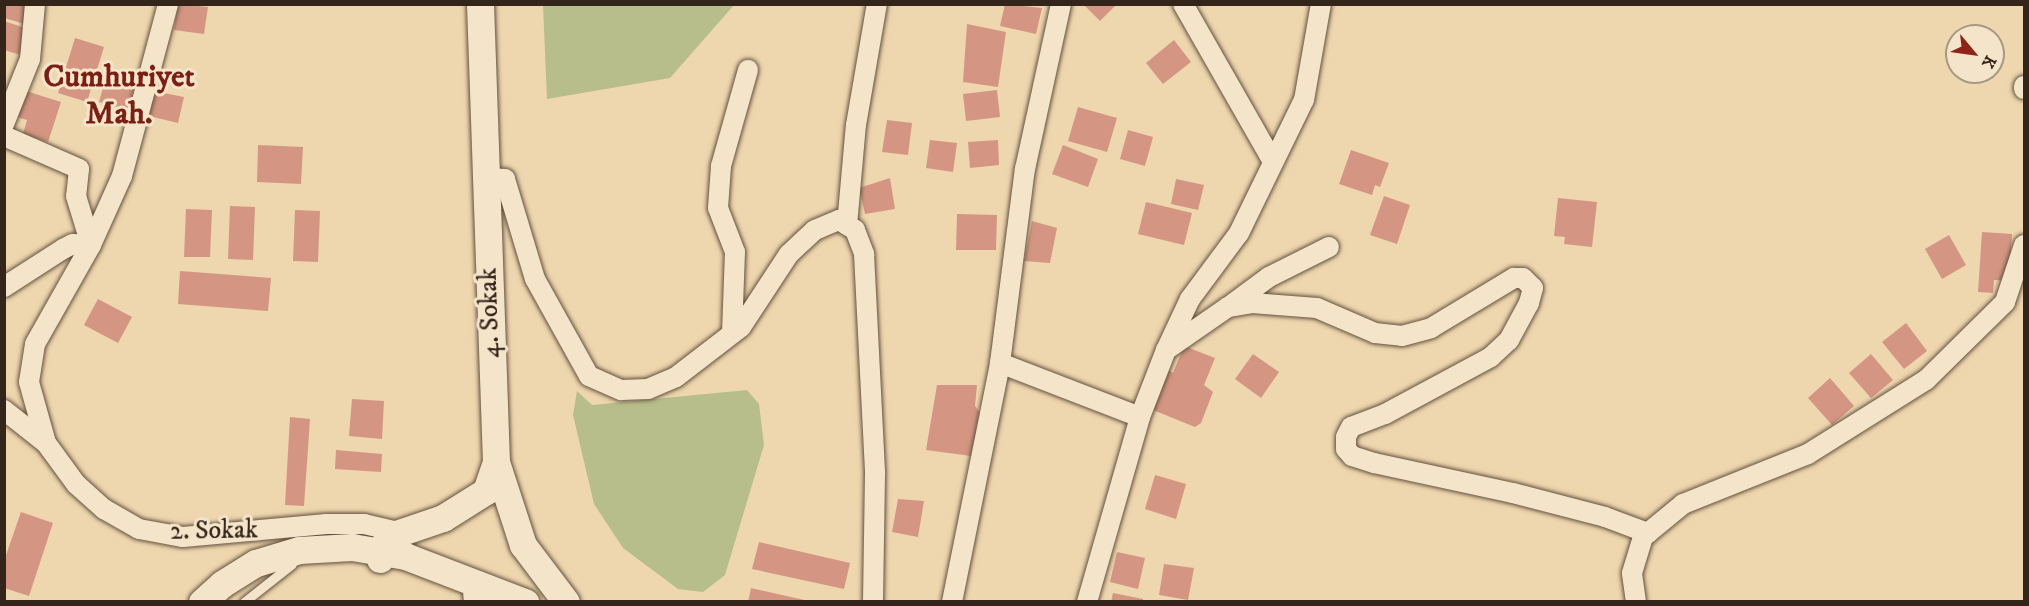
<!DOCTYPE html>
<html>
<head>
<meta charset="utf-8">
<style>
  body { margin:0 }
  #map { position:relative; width:2029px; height:606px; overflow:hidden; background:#eed6ae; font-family:"IM FELL DW Pica",serif }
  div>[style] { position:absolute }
  .green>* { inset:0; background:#b8be8b }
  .building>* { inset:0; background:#d49683 }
  .roads { filter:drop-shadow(0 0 2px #62513f) drop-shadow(0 0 2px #62513f) }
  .lane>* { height:9px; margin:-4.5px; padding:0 4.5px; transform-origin:4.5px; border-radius:4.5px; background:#f4e4ca }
  .street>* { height:20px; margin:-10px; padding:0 10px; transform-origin:10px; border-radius:10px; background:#f4e4ca }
  .secondary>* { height:27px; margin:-13.5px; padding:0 13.5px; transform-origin:13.5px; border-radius:13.5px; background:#f4e4ca }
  span { translate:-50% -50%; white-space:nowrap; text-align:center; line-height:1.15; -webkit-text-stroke:6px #f4e4ca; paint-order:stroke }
  .street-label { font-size:26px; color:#33251a }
  .district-label { font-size:32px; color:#7a1f14; font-weight:700 }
  .frame { position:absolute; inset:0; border:6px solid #33251a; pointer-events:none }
  .north { position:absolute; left:1945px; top:24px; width:60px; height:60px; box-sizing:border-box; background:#f4e4ca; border:2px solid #a79884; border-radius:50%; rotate:119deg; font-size:16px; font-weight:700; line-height:24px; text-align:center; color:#33251a }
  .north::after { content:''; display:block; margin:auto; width:21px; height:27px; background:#8f2418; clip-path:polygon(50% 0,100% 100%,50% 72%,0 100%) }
</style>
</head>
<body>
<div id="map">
  <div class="green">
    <i style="clip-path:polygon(543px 5px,543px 4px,734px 5px,670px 78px,547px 99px)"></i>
    <i style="clip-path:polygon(747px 390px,759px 404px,764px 445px,725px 575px,703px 592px,678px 589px,623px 548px,594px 504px,573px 415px,577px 391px,592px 405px)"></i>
  </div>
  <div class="building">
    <i style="clip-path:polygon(4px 4px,28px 4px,25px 24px,4px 18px)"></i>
    <i style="clip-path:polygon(178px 4px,208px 7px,204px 34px,174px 30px)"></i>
    <i style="clip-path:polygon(1005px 4px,1042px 8px,1036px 34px,1000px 26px)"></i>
    <i style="clip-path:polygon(1083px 4px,1117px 4px,1100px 21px)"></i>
    <i style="clip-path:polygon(4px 21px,31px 30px,27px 57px,4px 50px)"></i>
    <i style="clip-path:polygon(967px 24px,1006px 32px,998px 87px,963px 82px)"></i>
    <i style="clip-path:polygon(75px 38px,104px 47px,87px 102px,58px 93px)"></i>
    <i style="clip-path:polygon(1174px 40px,1191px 62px,1163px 84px,1146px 63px)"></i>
    <i style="clip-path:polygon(106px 77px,135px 84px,128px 110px,99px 102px)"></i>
    <i style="clip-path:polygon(997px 90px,1000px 117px,966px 121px,963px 94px)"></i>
    <i style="clip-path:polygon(26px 91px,61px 102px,48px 142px,23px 134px,27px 120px,17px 117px)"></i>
    <i style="clip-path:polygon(154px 91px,184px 97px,178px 123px,149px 116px)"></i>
    <i style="clip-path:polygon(1078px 107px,1117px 118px,1107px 152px,1068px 141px)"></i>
    <i style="clip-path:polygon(887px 120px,912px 123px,908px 155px,882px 152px)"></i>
    <i style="clip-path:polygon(1128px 130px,1153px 137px,1145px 166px,1120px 159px)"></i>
    <i style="clip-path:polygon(930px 140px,957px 143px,953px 172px,926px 168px)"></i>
    <i style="clip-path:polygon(998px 140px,999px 165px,970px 168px,968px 142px)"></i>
    <i style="clip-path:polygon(258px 145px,303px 147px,301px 184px,257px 182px)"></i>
    <i style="clip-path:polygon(1063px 145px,1098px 159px,1088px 187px,1052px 174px)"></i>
    <i style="clip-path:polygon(1351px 150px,1389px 163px,1380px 187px,1375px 185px,1372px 195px,1339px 184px)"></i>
    <i style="clip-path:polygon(890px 178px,895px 209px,865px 214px,859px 188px)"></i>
    <i style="clip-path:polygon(1176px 179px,1204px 185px,1198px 210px,1171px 204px)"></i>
    <i style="clip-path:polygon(1384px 196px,1410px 205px,1397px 244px,1370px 235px)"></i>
    <i style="clip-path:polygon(1558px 198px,1597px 202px,1592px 247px,1564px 244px,1565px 237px,1554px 236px)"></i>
    <i style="clip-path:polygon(1146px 202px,1192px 213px,1184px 245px,1138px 234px)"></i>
    <i style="clip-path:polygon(230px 206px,255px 207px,253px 260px,228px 259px)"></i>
    <i style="clip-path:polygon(186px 209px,212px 210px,210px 257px,184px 257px)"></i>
    <i style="clip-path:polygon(295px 210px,320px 211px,318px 262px,293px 261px)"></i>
    <i style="clip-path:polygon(957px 214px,997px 215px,996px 250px,956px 250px)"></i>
    <i style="clip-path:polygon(1032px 221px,1057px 228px,1050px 263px,1024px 261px)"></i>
    <i style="clip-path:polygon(1982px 232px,2012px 234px,2009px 281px,1994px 280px,1993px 293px,1978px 292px)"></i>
    <i style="clip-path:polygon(1949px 235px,1966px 265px,1942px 279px,1925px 249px)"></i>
    <i style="clip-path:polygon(180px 271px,271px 278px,268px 311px,178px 304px)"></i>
    <i style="clip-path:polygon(98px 299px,132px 317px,118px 343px,84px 325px)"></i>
    <i style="clip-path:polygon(1906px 323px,1927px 351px,1904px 369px,1882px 342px)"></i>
    <i style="clip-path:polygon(1184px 346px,1215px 358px,1204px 385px,1213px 392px,1201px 423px,1195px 427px,1153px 410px,1168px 370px,1173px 373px)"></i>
    <i style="clip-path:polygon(1253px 354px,1279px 372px,1261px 398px,1235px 379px)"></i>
    <i style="clip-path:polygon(1871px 354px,1893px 380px,1871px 398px,1849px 373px)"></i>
    <i style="clip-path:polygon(1830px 378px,1854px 406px,1832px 425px,1808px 398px)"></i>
    <i style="clip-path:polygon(937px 385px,977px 385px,975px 406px,980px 413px,971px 456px,926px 450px)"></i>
    <i style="clip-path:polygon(352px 399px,384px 401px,382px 439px,349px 436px)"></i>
    <i style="clip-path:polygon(290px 417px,310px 419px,304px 506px,285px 505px)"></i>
    <i style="clip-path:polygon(336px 450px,382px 454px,381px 472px,335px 469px)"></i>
    <i style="clip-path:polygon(1155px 475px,1186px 484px,1176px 519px,1145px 509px)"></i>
    <i style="clip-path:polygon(898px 499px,924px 501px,918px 537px,892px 532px)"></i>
    <i style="clip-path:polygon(21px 512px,53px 523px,29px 596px,4px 588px,4px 561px)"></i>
    <i style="clip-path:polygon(759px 542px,850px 563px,844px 589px,752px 569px)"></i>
    <i style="clip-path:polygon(1117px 552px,1145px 558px,1138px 589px,1110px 582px)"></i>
    <i style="clip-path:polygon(1164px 564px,1194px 568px,1188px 600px,1159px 595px)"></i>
    <i style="clip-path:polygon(751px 588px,809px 601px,808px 602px,748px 602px)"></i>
    <i style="clip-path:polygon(1113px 593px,1143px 599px,1143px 602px,1111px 602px)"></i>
  </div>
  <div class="roads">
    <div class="lane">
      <i style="left:244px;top:602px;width:61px;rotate:-38.4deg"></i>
    </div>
    <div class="street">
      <i style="left:1183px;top:4px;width:180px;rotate:60.3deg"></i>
      <i style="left:2024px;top:86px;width:3px;rotate:90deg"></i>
      <i style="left:4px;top:124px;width:70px;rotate:-68.2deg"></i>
      <i style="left:30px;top:59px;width:55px;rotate:-84.8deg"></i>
      <i style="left:4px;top:136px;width:82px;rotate:23.7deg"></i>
      <i style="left:79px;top:169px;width:27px;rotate:96deg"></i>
      <i style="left:76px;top:196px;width:51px;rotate:73deg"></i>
      <i style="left:486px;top:178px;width:19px;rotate:3deg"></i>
      <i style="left:505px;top:179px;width:104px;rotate:73.3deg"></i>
      <i style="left:535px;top:279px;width:111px;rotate:60.9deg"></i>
      <i style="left:589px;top:376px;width:35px;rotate:24deg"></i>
      <i style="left:621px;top:390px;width:27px;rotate:-2deg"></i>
      <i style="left:648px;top:389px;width:30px;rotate:-23deg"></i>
      <i style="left:676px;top:377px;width:82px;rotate:-37.6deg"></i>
      <i style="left:741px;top:327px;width:87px;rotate:-56.7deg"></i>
      <i style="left:789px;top:254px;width:35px;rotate:-43deg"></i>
      <i style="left:815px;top:230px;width:26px;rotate:-23deg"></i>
      <i style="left:839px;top:220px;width:19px;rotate:32deg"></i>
      <i style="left:855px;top:230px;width:26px;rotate:69deg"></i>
      <i style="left:864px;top:254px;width:220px;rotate:87.1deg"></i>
      <i style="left:875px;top:474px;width:128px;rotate:90.9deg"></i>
      <i style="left:847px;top:225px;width:100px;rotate:-84.9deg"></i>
      <i style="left:856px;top:125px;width:123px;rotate:-80.2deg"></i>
      <i style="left:4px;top:287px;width:70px;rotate:-32.8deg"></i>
      <i style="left:63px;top:249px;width:11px;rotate:-27deg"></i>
      <i style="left:73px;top:244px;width:18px;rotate:3deg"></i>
      <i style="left:1231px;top:305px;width:47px;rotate:-36.4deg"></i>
      <i style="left:1269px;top:277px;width:67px;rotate:-26.6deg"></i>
      <i style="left:732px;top:333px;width:81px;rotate:-87.9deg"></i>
      <i style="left:735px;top:252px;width:47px;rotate:-111.1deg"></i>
      <i style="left:718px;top:208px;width:42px;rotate:-85.9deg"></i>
      <i style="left:721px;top:166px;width:100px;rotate:-74.3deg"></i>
      <i style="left:1166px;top:350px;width:75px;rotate:-34.7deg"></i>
      <i style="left:1228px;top:307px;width:24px;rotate:-9deg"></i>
      <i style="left:1252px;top:303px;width:65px;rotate:4.4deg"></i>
      <i style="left:1317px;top:308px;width:63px;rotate:23.3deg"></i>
      <i style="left:1375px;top:333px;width:27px;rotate:6deg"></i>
      <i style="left:1402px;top:336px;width:30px;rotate:-15deg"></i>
      <i style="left:1431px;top:328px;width:97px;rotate:-31.1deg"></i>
      <i style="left:1514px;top:278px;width:9px"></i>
      <i style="left:1523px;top:278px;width:14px;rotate:45deg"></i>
      <i style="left:1533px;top:288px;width:16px;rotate:105deg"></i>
      <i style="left:1529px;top:303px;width:42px;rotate:118.4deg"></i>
      <i style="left:1509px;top:340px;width:25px;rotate:137deg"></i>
      <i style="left:1491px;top:357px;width:120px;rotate:151.7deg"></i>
      <i style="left:1385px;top:414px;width:36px;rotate:159deg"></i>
      <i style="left:1351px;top:427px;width:11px;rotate:117deg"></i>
      <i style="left:1346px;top:437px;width:12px;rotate:90deg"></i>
      <i style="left:1346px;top:449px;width:9px;rotate:49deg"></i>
      <i style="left:1352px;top:456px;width:23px;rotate:18deg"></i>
      <i style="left:1374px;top:463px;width:142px;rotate:12.2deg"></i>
      <i style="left:1513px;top:493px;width:95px;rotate:14.6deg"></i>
      <i style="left:1605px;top:517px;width:46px;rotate:20.4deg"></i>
      <i style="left:1000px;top:363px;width:150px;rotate:21.1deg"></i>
      <i style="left:4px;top:410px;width:53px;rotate:38.2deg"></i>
      <i style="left:46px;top:443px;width:51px;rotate:53.8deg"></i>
      <i style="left:76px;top:484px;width:38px;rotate:42deg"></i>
      <i style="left:104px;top:509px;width:40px;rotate:29.7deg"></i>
      <i style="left:139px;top:529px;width:45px;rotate:10.3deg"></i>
      <i style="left:183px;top:537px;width:144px;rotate:-5.2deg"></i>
      <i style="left:326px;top:524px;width:38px"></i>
      <i style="left:364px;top:524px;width:35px;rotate:13deg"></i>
      <i style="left:46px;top:443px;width:63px;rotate:-105.6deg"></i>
      <i style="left:29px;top:382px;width:38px;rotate:-81deg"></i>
      <i style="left:35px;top:344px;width:114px;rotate:-60.5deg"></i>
      <i style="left:91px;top:245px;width:76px;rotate:-65.8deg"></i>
      <i style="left:122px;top:176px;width:178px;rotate:-75deg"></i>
      <i style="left:473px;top:591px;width:11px;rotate:85deg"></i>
      <i style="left:952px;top:602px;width:244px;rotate:-78.6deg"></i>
      <i style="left:1000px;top:363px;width:196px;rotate:-82.7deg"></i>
      <i style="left:1025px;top:169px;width:169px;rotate:-77.7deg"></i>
      <i style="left:1087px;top:602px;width:192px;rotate:-74deg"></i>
      <i style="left:1140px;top:417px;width:72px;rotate:-68.8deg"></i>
      <i style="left:1166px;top:350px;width:56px;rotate:-64.8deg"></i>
      <i style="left:1190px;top:299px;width:82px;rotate:-53.4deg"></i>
      <i style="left:1239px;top:233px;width:148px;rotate:-64deg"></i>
      <i style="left:1304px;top:100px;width:97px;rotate:-80deg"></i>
      <i style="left:1636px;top:602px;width:29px;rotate:-98deg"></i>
      <i style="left:1632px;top:573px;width:38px;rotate:-73deg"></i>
      <i style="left:1643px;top:537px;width:52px;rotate:-39.5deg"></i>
      <i style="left:1683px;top:504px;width:135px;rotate:-21.8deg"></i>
      <i style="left:1808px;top:454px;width:139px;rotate:-32.1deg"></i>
      <i style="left:1926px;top:380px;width:111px;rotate:-44.6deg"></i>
      <i style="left:2005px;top:302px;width:60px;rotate:-71.6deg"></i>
    </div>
    <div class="secondary">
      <i style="left:480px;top:4px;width:458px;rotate:88deg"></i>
      <i style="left:496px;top:462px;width:87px;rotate:72deg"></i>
      <i style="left:523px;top:545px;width:71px;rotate:53deg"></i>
      <i style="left:380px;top:559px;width:23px;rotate:-72deg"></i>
      <i style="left:387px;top:537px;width:59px;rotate:-18.7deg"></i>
      <i style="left:443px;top:518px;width:51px;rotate:-32.1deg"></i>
      <i style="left:486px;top:491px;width:31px;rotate:-71deg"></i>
      <i style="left:202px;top:602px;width:27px;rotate:-42deg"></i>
      <i style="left:222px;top:584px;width:40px;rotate:-32deg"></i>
      <i style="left:256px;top:563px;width:45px;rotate:-16.8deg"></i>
      <i style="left:299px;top:550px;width:53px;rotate:-3.2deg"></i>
      <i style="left:352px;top:547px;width:54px;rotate:9.6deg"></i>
      <i style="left:405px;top:556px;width:129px;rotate:21deg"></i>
    </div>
  </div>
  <div class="street-label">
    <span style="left:490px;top:313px;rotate:-92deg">4. Sokak</span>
    <span style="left:214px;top:531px;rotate:-1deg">2. Sokak</span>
  </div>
  <div class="district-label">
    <span style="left:119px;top:96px">Cumhuriyet<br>Mah.</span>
  </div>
  <div class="frame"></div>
  <div class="north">K</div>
</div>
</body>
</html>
